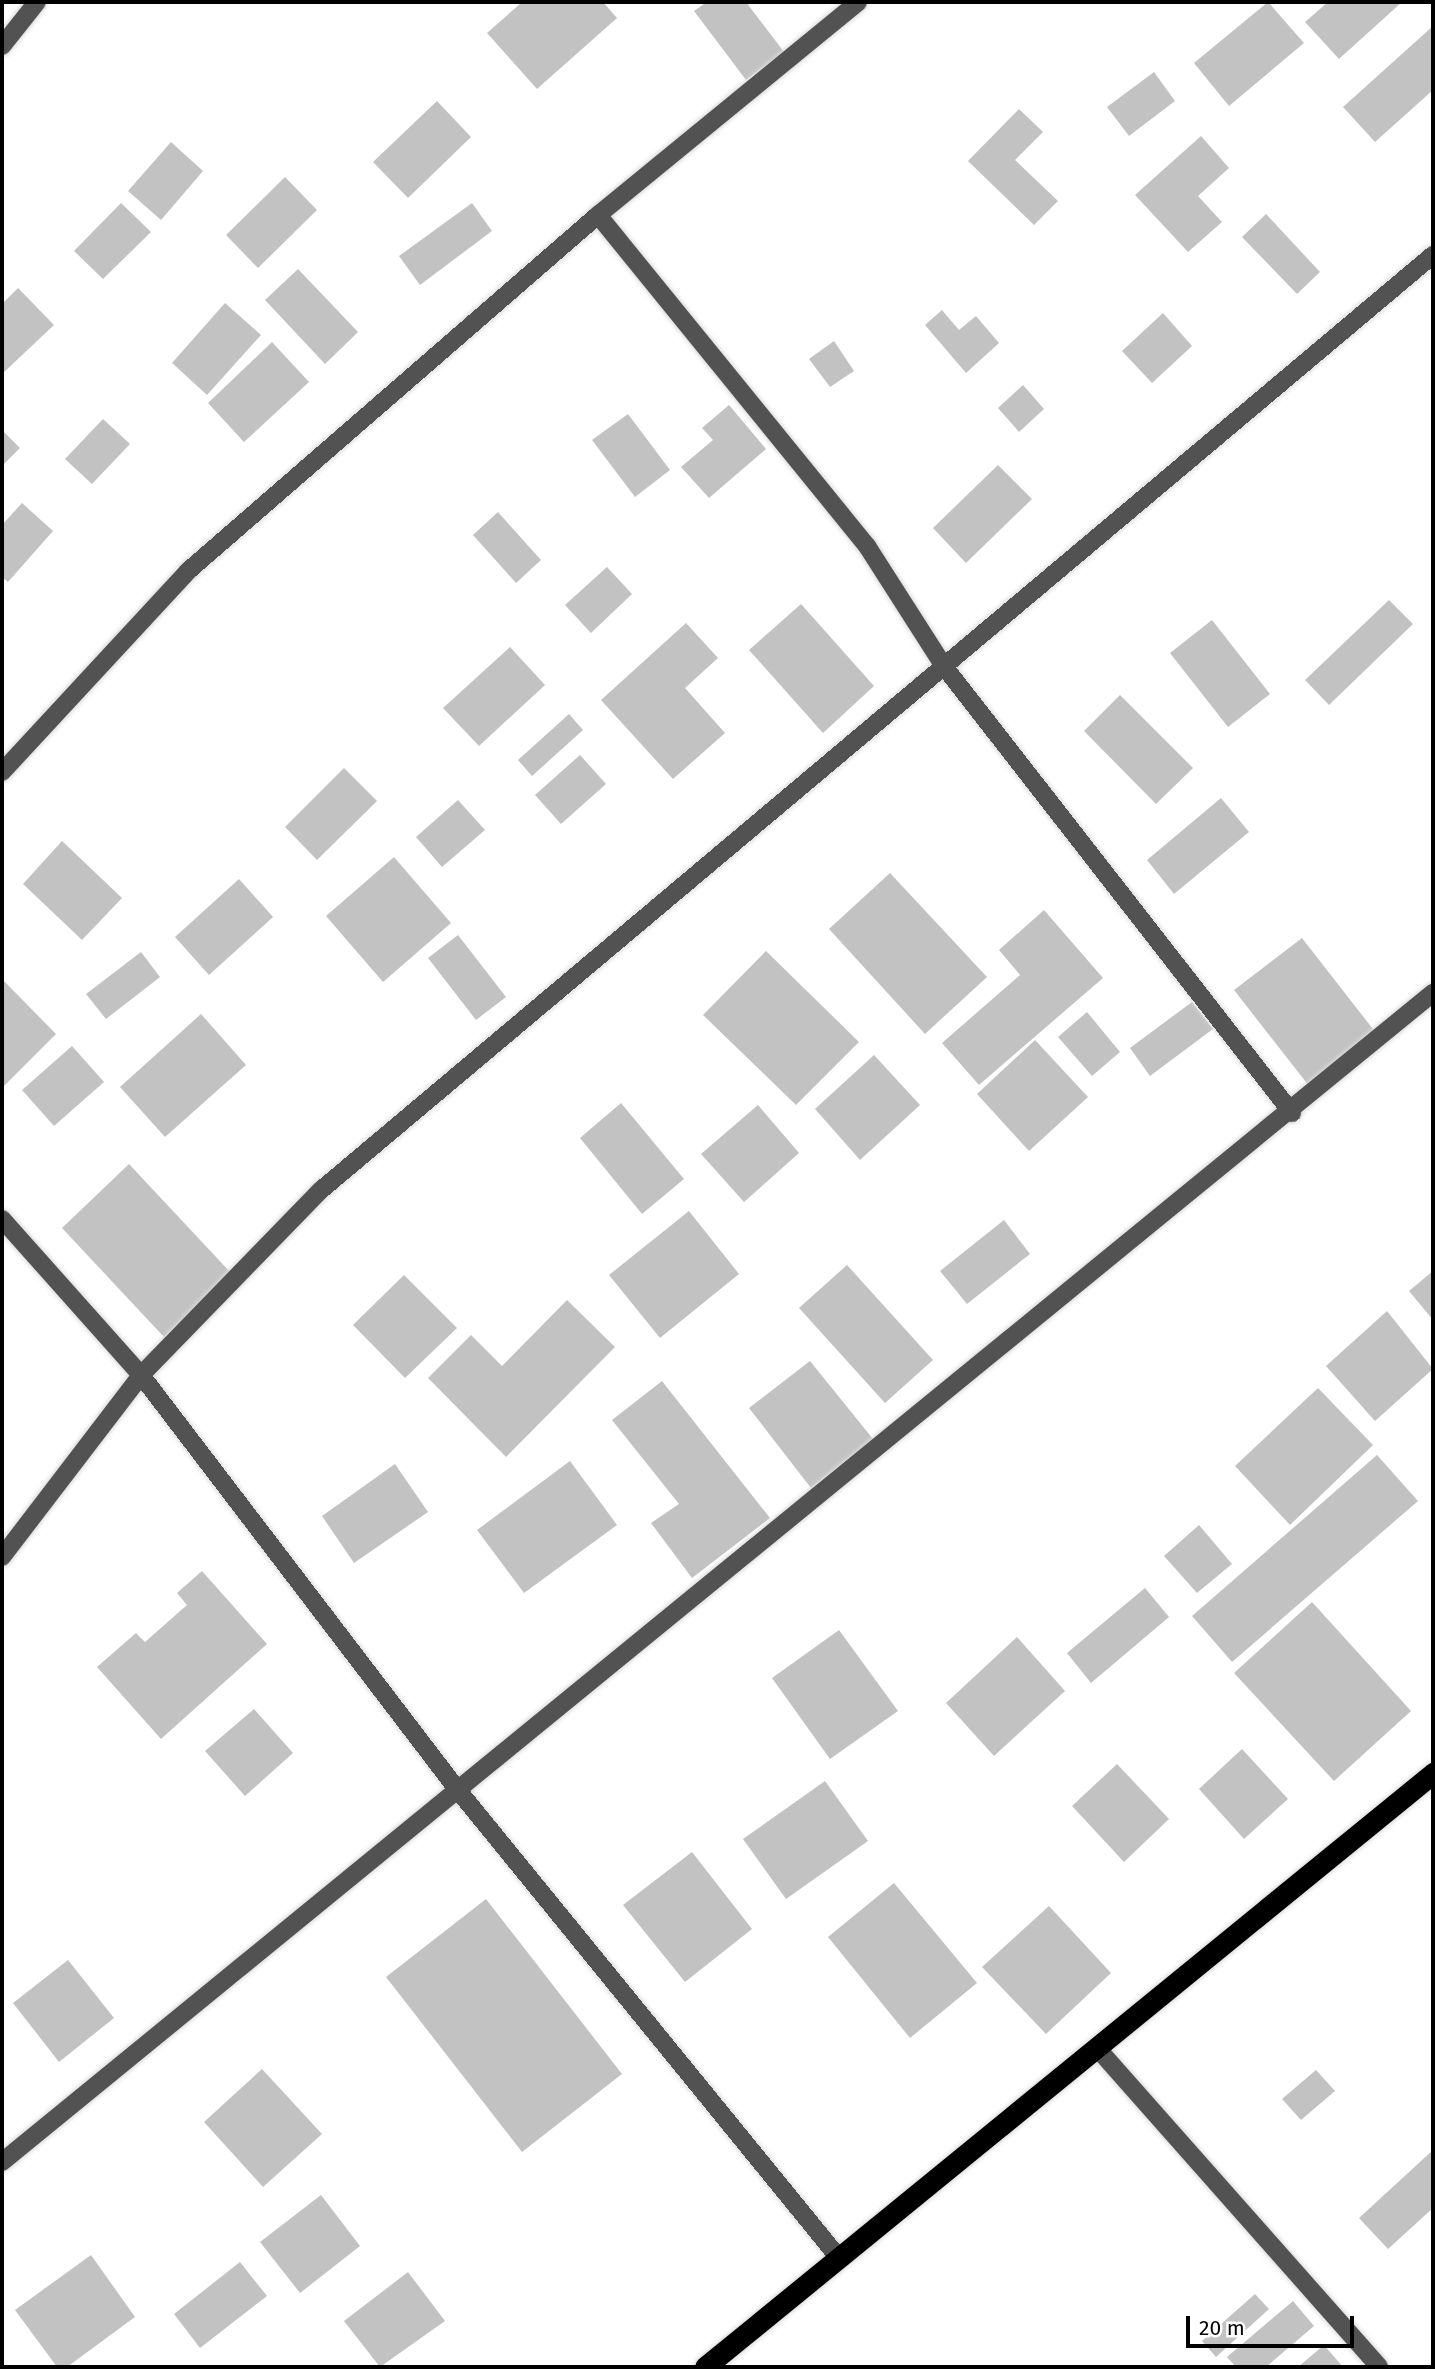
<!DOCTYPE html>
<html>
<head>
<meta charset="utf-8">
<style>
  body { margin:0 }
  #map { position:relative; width:1435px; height:2369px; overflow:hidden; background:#fff; font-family:"Fira Sans",sans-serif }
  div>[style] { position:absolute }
  .building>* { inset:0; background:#c2c2c2 }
  .roads { filter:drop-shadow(0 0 2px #dbdbdb) drop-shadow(0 0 2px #dbdbdb) }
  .minor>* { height:18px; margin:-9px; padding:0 9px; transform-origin:9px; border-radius:9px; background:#525252 }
  .highway>* { height:21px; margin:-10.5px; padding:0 10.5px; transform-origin:10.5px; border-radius:10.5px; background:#000 }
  span { translate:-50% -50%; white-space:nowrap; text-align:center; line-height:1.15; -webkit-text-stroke:7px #fff; paint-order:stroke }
  .frame { position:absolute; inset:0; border:4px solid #000; pointer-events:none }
  .scale { position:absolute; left:1186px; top:2316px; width:168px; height:32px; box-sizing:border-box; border:4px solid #000; border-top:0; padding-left:9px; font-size:21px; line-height:24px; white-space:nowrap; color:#000; -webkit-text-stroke:5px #fff; paint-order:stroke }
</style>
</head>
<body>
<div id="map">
  <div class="building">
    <i style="clip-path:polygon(522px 2px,603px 2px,617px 18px,537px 89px,487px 33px)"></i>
    <i style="clip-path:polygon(707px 2px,746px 2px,784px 52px,746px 80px,694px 11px)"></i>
    <i style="clip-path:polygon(1268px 2px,1304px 43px,1229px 106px,1194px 63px)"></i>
    <i style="clip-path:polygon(1328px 2px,1402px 2px,1339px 59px,1305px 22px)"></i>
    <i style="clip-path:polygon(1433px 26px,1433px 90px,1375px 142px,1343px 107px)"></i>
    <i style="clip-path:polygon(1154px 72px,1175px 101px,1129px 136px,1107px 107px)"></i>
    <i style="clip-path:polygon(437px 101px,471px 137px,408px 198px,373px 162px)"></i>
    <i style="clip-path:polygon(1019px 109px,1043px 132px,1015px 160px,1058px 201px,1034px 225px,968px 161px)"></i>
    <i style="clip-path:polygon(1201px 136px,1229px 168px,1198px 196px,1222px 222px,1188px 252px,1135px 195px)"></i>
    <i style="clip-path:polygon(171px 142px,203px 171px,161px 220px,128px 191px)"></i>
    <i style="clip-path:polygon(285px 177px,317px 210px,258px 268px,226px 235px)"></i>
    <i style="clip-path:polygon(121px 203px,151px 232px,103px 279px,74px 251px)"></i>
    <i style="clip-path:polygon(472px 203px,492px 231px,420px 285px,399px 256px)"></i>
    <i style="clip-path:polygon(1266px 214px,1320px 272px,1297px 294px,1242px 237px)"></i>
    <i style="clip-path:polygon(298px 269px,358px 332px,325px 364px,265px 300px)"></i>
    <i style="clip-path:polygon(18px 288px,54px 325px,2px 374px,2px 304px)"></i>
    <i style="clip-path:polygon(225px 303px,261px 335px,207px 395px,172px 363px)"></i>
    <i style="clip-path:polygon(942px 310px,959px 330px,976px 316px,999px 343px,966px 373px,925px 325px)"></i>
    <i style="clip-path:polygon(1163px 313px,1192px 346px,1152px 383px,1122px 351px)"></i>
    <i style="clip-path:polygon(834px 341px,854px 371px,830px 387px,809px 359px)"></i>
    <i style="clip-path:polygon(272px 342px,309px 382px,244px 442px,208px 403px)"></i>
    <i style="clip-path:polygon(1023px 385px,1044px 409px,1019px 432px,998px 408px)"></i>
    <i style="clip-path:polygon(729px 405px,766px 449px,709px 498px,681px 467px,713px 440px,702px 428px)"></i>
    <i style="clip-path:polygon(628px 414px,670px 470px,635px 497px,592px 440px)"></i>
    <i style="clip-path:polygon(103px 419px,130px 444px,92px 484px,65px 459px)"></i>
    <i style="clip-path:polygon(2px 430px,20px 448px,2px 466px)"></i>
    <i style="clip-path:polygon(998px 465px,1032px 499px,966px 563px,933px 528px)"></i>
    <i style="clip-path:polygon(22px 503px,53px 531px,8px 582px,2px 577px,2px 525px)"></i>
    <i style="clip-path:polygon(498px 512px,541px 560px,516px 583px,473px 535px)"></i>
    <i style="clip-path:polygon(607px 567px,632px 594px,591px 633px,565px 605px)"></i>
    <i style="clip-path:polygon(1389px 600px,1413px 624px,1329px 705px,1305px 680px)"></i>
    <i style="clip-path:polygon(801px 604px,874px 686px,823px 733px,749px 650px)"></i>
    <i style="clip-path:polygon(1212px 620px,1270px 694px,1228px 727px,1170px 653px)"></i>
    <i style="clip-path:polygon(686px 623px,718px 658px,685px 688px,725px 733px,673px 779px,601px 700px)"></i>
    <i style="clip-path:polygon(510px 647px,545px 685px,479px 746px,443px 708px)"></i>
    <i style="clip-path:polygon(1120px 695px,1193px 768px,1156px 804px,1084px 731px)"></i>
    <i style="clip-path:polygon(569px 714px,583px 730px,532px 776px,518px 760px)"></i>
    <i style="clip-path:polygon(580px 755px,606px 784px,561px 824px,535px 795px)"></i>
    <i style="clip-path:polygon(344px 768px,377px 801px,317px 860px,285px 827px)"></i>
    <i style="clip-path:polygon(1221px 798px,1249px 832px,1174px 894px,1147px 860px)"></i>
    <i style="clip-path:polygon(458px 800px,485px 830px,442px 867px,416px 837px)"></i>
    <i style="clip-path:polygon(62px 841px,122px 898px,82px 940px,23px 884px)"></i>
    <i style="clip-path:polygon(394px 857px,451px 923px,383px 982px,326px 916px)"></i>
    <i style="clip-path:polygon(890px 873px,987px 977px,925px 1034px,829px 929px)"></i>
    <i style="clip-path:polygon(239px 879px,273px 917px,209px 975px,175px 937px)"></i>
    <i style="clip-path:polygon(1044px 910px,1103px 978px,979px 1085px,942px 1043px,1020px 975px,999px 950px)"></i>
    <i style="clip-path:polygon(458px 935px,506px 997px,476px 1020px,428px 958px)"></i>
    <i style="clip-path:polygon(1302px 938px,1376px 1033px,1309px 1086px,1234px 990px)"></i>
    <i style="clip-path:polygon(766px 951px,859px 1042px,796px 1105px,703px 1015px)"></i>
    <i style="clip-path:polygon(141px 952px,160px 977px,106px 1019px,86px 994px)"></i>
    <i style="clip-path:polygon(2px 979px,56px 1034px,2px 1088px)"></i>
    <i style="clip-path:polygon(1192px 1002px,1213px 1029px,1150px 1076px,1130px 1048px)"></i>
    <i style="clip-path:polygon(1087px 1012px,1120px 1052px,1092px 1076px,1058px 1037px)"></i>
    <i style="clip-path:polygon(201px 1014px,246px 1065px,165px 1137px,120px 1087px)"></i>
    <i style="clip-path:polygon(1035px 1040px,1088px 1097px,1029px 1151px,977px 1094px)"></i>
    <i style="clip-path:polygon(72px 1046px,104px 1082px,54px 1126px,22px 1090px)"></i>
    <i style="clip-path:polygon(874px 1055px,920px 1105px,860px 1160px,815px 1109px)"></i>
    <i style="clip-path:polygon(621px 1103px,684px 1179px,642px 1214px,580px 1138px)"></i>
    <i style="clip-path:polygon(758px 1105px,799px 1153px,744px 1202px,701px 1154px)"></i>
    <i style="clip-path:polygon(129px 1164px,231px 1273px,164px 1337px,62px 1228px)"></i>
    <i style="clip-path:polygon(689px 1211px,739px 1274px,660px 1338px,609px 1275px)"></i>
    <i style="clip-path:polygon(1004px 1220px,1030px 1254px,967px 1304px,940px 1271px)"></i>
    <i style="clip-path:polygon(847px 1265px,933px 1360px,885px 1403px,799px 1308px)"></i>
    <i style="clip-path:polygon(1433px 1271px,1433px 1320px,1409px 1291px)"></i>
    <i style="clip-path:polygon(404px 1275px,457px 1328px,405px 1378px,353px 1325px)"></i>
    <i style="clip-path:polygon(567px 1300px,615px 1347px,506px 1457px,428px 1378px,471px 1335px,502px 1366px)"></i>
    <i style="clip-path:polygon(1387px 1311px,1433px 1369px,1375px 1421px,1326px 1366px)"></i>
    <i style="clip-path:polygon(810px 1361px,873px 1439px,811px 1488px,749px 1408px)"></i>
    <i style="clip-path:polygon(662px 1381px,770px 1518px,692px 1578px,651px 1523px,679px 1504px,612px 1420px)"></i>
    <i style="clip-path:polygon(1318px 1388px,1373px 1445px,1290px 1525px,1235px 1466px)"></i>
    <i style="clip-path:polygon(1377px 1455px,1418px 1501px,1232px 1662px,1192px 1616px)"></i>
    <i style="clip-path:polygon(570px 1461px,617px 1525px,524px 1593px,477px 1530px)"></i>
    <i style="clip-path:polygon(395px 1464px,428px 1512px,354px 1563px,322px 1516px)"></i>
    <i style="clip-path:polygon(1199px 1525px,1232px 1564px,1197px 1593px,1164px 1556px)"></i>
    <i style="clip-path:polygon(202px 1571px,267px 1644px,161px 1739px,97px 1667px,136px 1633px,145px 1642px,187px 1605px,177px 1593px)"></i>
    <i style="clip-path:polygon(1145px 1588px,1169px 1617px,1091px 1683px,1067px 1653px)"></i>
    <i style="clip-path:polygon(1312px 1602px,1411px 1711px,1334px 1781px,1234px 1673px)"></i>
    <i style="clip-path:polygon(839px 1630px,898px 1711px,830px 1759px,772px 1678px)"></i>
    <i style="clip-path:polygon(1017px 1637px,1065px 1691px,994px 1756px,946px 1703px)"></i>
    <i style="clip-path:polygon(254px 1709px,293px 1753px,245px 1796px,205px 1751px)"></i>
    <i style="clip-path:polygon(1242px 1749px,1288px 1799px,1244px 1839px,1199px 1789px)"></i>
    <i style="clip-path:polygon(1117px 1764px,1169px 1819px,1124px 1862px,1072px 1806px)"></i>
    <i style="clip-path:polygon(825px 1781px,868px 1841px,786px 1899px,743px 1839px)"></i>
    <i style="clip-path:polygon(692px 1852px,752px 1929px,685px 1982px,623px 1905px)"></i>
    <i style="clip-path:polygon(894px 1883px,977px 1983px,910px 2038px,828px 1937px)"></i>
    <i style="clip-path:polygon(486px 1899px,622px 2074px,522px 2152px,386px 1977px)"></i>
    <i style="clip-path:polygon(1049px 1906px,1111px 1973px,1046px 2034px,982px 1967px)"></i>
    <i style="clip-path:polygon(68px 1960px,114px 2018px,59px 2062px,13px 2003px)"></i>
    <i style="clip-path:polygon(262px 2069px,322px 2134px,263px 2187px,204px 2122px)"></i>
    <i style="clip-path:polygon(1316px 2070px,1335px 2091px,1301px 2120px,1282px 2099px)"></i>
    <i style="clip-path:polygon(1433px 2150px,1433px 2208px,1388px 2249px,1359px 2218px)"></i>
    <i style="clip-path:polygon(321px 2195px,360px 2246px,300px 2293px,260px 2242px)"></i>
    <i style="clip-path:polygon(91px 2255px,135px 2317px,67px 2367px,57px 2367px,15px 2310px)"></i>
    <i style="clip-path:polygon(240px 2262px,267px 2296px,200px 2348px,174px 2314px)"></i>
    <i style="clip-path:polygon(408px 2272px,445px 2321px,380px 2367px,344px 2321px)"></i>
    <i style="clip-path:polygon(1255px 2294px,1269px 2309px,1216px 2357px,1202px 2341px)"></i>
    <i style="clip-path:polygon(1293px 2301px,1314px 2326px,1266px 2367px,1236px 2367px,1227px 2357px)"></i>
    <i style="clip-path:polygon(1324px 2345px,1343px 2367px,1298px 2367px)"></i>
  </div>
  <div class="roads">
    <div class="minor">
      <i style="left:2px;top:46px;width:56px;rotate:-51.5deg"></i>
      <i style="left:598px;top:215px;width:427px;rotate:50.9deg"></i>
      <i style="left:867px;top:546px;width:141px;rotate:57.4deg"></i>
      <i style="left:943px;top:665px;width:568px;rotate:52.08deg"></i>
      <i style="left:2px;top:772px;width:274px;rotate:-47.2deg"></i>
      <i style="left:188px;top:571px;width:543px;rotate:-40.97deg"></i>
      <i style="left:598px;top:215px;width:336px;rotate:-39.3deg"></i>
      <i style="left:2px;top:1219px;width:209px;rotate:48.3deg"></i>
      <i style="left:141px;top:1375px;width:521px;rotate:52.65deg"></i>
      <i style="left:457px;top:1789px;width:605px;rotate:50.84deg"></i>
      <i style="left:2px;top:1557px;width:229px;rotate:-52.6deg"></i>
      <i style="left:141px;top:1375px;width:258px;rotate:-45.8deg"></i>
      <i style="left:321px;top:1190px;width:1453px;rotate:-40.06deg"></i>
      <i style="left:1098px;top:2049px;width:424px;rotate:48.5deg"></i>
      <i style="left:2px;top:2162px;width:1848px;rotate:-39.25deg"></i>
    </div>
    <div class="highway">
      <i style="left:705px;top:2367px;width:940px;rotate:-39.21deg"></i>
    </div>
  </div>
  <div class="frame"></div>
  <div class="scale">20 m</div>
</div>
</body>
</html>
